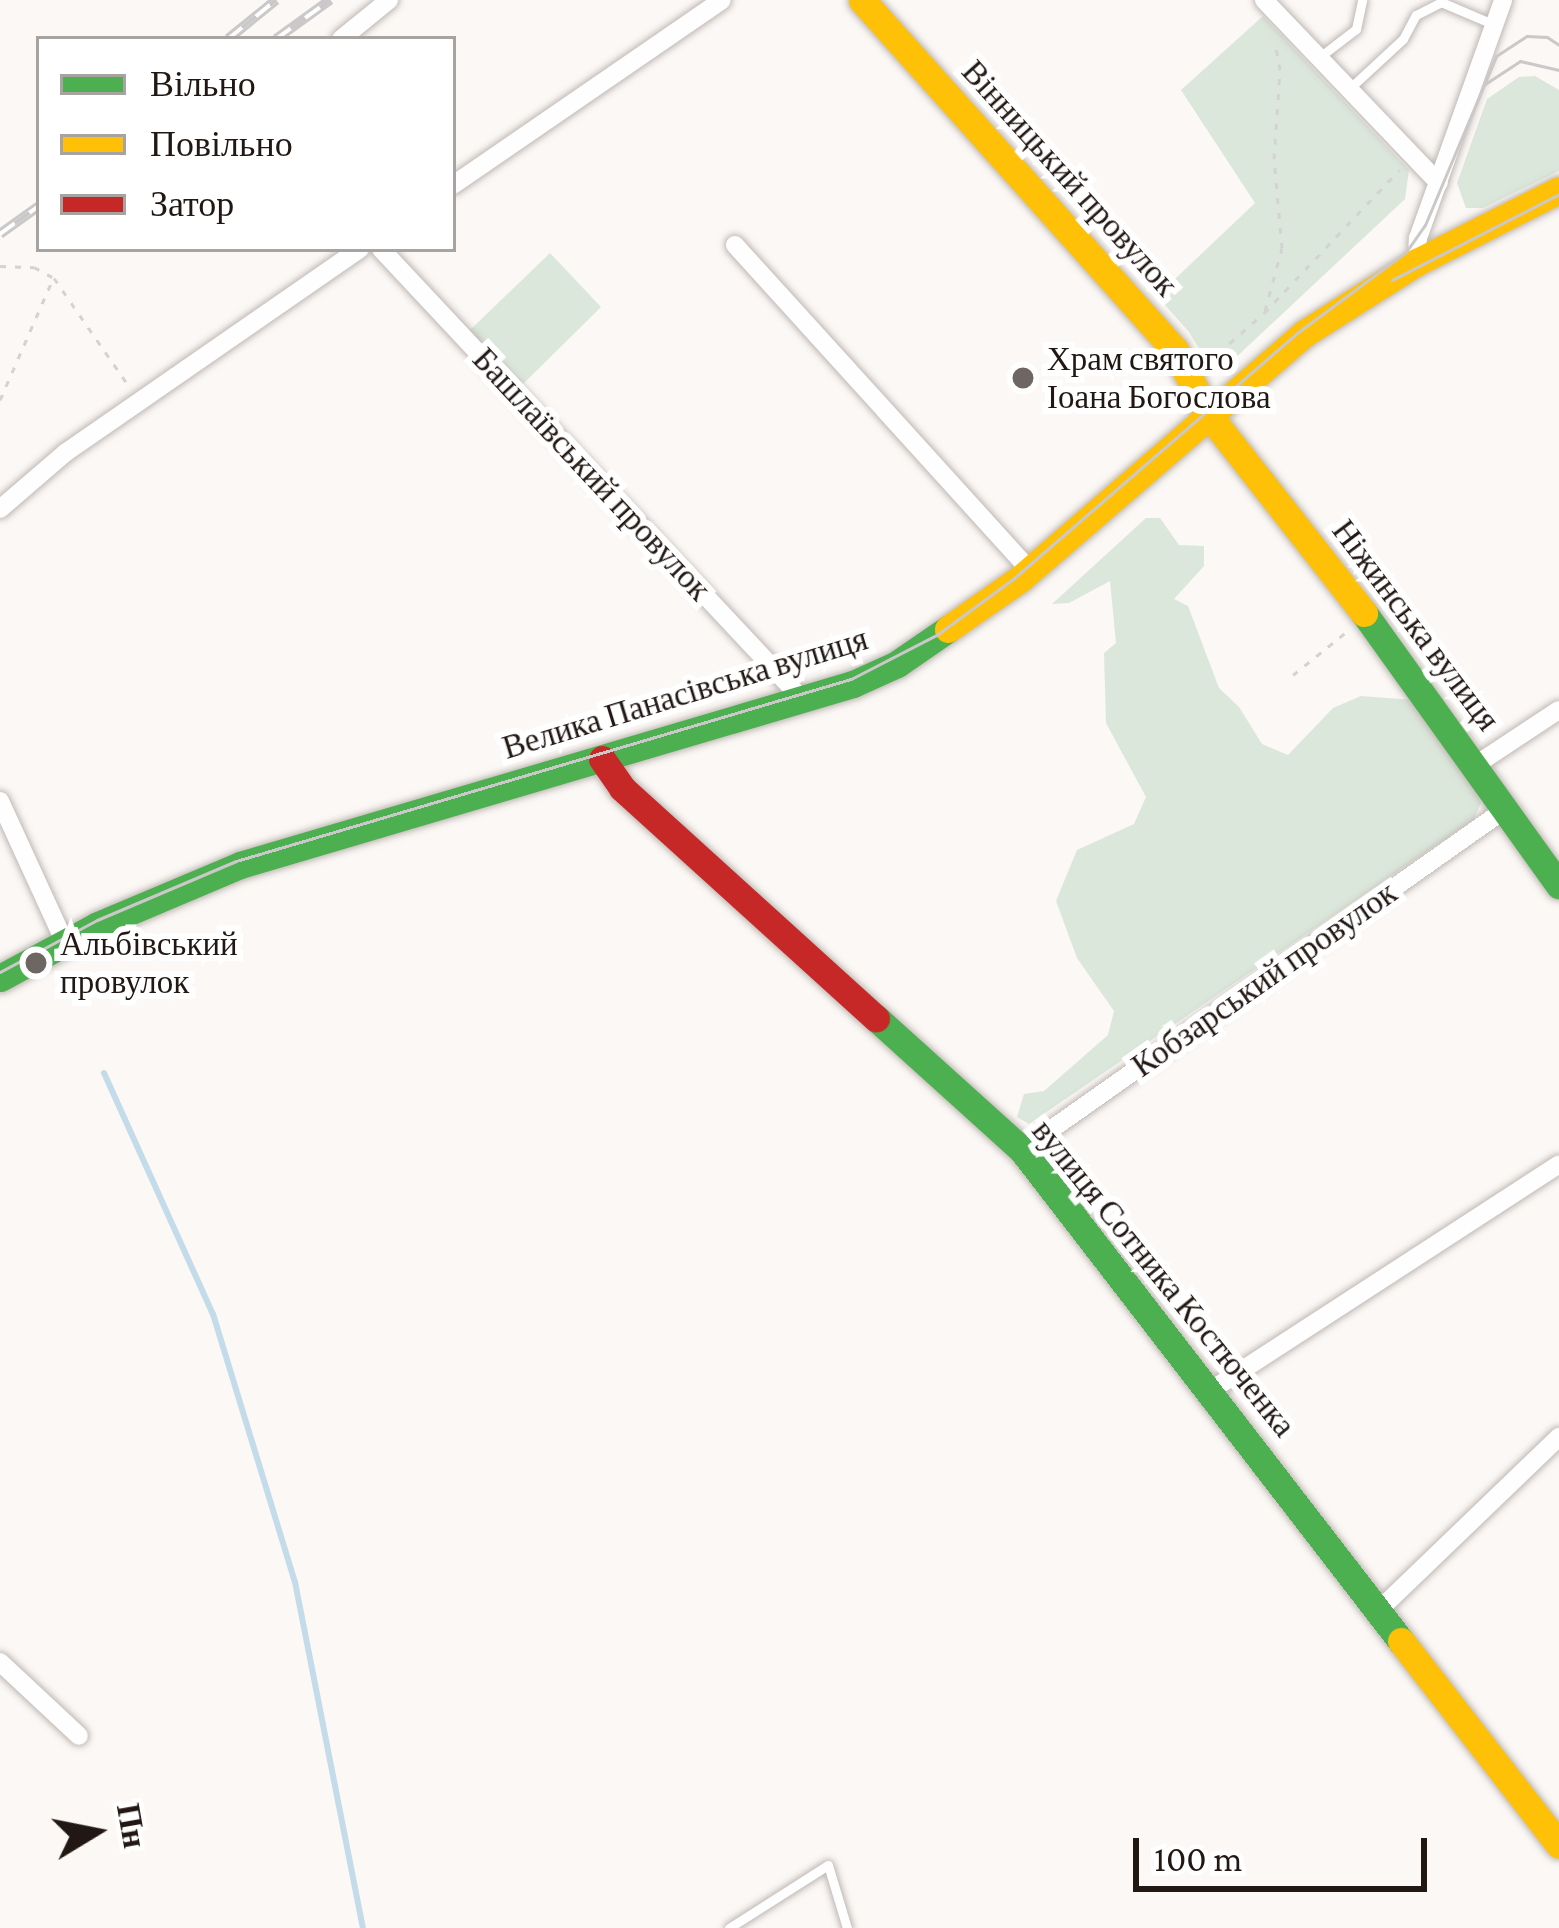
<!DOCTYPE html>
<html>
<head>
<meta charset="utf-8">
<style>
  body { margin:0 }
  #map { position:relative; width:1559px; height:1928px; overflow:hidden; background:#fbf8f5; font-family:"Crimson Pro",serif }
  div>[style] { position:absolute }
  .green>* { inset:0; background:#dbe7db }
  .stream>* { height:6px; margin:-3px; padding:0 3px; transform-origin:3px; border-radius:3px; background:#c4dcea }
  .path>* { height:3px; margin-top:-1.5px; transform-origin:0; background:repeating-linear-gradient(90deg,#d4d3d2 0 6px,transparent 0 15px) }
  .roads { filter:drop-shadow(0 0 3px #c0b9b5) drop-shadow(0 0 3px #c0b9b5) }
  .lane>* { height:9px; margin:-4.5px; padding:0 4.5px; transform-origin:4.5px; border-radius:4.5px; background:#fefefe }
  .street>* { height:18px; margin:-9px; padding:0 9px; transform-origin:9px; border-radius:9px; background:#fefefe }
  .fast>* { height:27px; margin:-13.5px; padding:0 13.5px; transform-origin:13.5px; border-radius:13.5px; background:#4caf50 }
  .slow>* { height:27px; margin:-13.5px; padding:0 13.5px; transform-origin:13.5px; border-radius:13.5px; background:#ffc107 }
  .jam>* { height:27px; margin:-13.5px; padding:0 13.5px; transform-origin:13.5px; border-radius:13.5px; background:#c62828 }
  .tram>* { height:3px; margin:-1.5px; padding:0 1.5px; transform-origin:1.5px; border-radius:1.5px; background:#cac8c8 }
  .rail>* { height:10px; margin-top:-5px; transform-origin:0; background:repeating-linear-gradient(90deg,#fff 0 18px,#cac8c8 0 36px); box-sizing:border-box; border-block:3px solid #cac8c8 }
  .dots>* { width:33px; height:33px; translate:-50% -50%; box-sizing:border-box; border:6px solid #fff; border-radius:50% }
  span { translate:-50% -50%; white-space:nowrap; text-align:center; line-height:1.15; -webkit-text-stroke:12px #fff; paint-order:stroke }
  .street-label { font-size:33px; color:#221813 }
  .poi-label { font-size:33px; color:#221813 }
  .left { translate:0 -50%; text-align:left }
  .legend { position:absolute; left:36px; top:36px; width:420px; height:216px; box-sizing:border-box; background:#fff; border:3px solid #a7a3a1; margin:0; padding:15px 21px; list-style:none; font-size:36px; color:#221813 }
  .legend li { display:flex; align-items:center; gap:24px; height:60px }
  .legend b { width:60px; border:3px solid #a7a3a1 }
  .north { position:absolute; left:36px; top:1772px; width:120px; height:120px; -webkit-text-stroke:9px #fff; paint-order:stroke; rotate:80deg; font-size:33px; font-weight:700; line-height:48px; text-align:center; color:#221813 }
  .north::after { content:''; display:block; margin:auto; width:42px; height:54px; background:#221813; clip-path:polygon(50% 0,100% 100%,50% 72%,0 100%) }
  .scale { position:absolute; left:1133px; top:1838px; width:294px; height:54px; box-sizing:border-box; border:6px solid #221813; border-top:0; padding-left:15px; font-size:36px; line-height:42px; white-space:nowrap; color:#221813; -webkit-text-stroke:9px #fff; paint-order:stroke }
</style>
</head>
<body>
<div id="map">
  <div class="green">
    <i style="clip-path:polygon(1263px 16px,1409px 170px,1405px 199px,1216px 376px,1189px 332px,1157px 296px,1255px 203px,1181px 90px)"></i>
    <i style="clip-path:polygon(1535px 76px,1559px 90px,1559px 171px,1483px 208px,1466px 208px,1457px 183px,1487px 99px,1519px 77px)"></i>
    <i style="clip-path:polygon(550px 253px,601px 307px,520px 387px,468px 332px)"></i>
    <i style="clip-path:polygon(1146px 518px,1160px 518px,1179px 545px,1204px 546px,1204px 566px,1174px 599px,1188px 606px,1219px 688px,1239px 707px,1262px 744px,1288px 755px,1333px 708px,1361px 696px,1414px 700px,1469px 773px,1481px 803px,1474px 819px,1029px 1124px,1017px 1117px,1024px 1094px,1044px 1091px,1108px 1035px,1114px 1011px,1077px 958px,1056px 901px,1077px 850px,1134px 824px,1146px 797px,1106px 723px,1104px 653px,1116px 643px,1110px 581px,1069px 603px,1052px 604px)"></i>
  </div>
  <div class="stream">
    <i style="left:104px;top:1073px;width:265px;rotate:65.7deg"></i>
    <i style="left:213px;top:1314px;width:280px;rotate:73deg"></i>
    <i style="left:295px;top:1582px;width:353px;rotate:78.9deg"></i>
  </div>
  <div class="path">
    <i style="left:0;top:266px;width:34px;rotate:2deg"></i>
    <i style="left:34px;top:267px;width:23px;rotate:29deg"></i>
    <i style="left:54px;top:278px;width:130px;rotate:55.3deg"></i>
    <i style="left:1265px;top:311px;width:65px;rotate:-74.9deg"></i>
    <i style="left:1282px;top:248px;width:89px;rotate:-95.1deg"></i>
    <i style="left:1274px;top:159px;width:89px;rotate:-86.1deg"></i>
    <i style="left:1280px;top:70px;width:28px;rotate:-100deg"></i>
    <i style="left:1207px;top:363px;width:76px;rotate:-41.3deg"></i>
    <i style="left:1264px;top:313px;width:197px;rotate:-46.6deg"></i>
    <i style="left:0;top:400px;width:130px;rotate:-66.4deg"></i>
    <i style="left:1293px;top:675px;width:67px;rotate:-38.9deg"></i>
  </div>
  <div class="roads">
    <div class="lane">
      <i style="left:1317px;top:59px;width:49px;rotate:-37.6deg"></i>
      <i style="left:1356px;top:29px;width:30px;rotate:-78deg"></i>
      <i style="left:1350px;top:88px;width:72px;rotate:-42.8deg"></i>
      <i style="left:1403px;top:39px;width:27px;rotate:-62deg"></i>
      <i style="left:1416px;top:15px;width:28px;rotate:-27deg"></i>
      <i style="left:1441px;top:2px;width:59px;rotate:23.1deg"></i>
      <i style="left:729px;top:1928px;width:117px;rotate:-32.5deg"></i>
      <i style="left:828px;top:1865px;width:66px;rotate:73.2deg"></i>
    </div>
    <div class="street">
      <i style="left:1264px;top:0;width:253px;rotate:46.3deg"></i>
      <i style="left:341px;top:39px;width:62px;rotate:-39.1deg"></i>
      <i style="left:453px;top:185px;width:326px;rotate:-34.5deg"></i>
      <i style="left:735px;top:245px;width:439px;rotate:47.8deg"></i>
      <i style="left:381px;top:249px;width:616px;rotate:46.91deg"></i>
      <i style="left:1417px;top:262px;width:24px;rotate:-88deg"></i>
      <i style="left:1418px;top:238px;width:253px;rotate:-70.3deg"></i>
      <i style="left:0;top:509px;width:86px;rotate:-40.7deg"></i>
      <i style="left:65px;top:453px;width:359px;rotate:-34.7deg"></i>
      <i style="left:1477px;top:764px;width:98px;rotate:-33.4deg"></i>
      <i style="left:0;top:801px;width:156px;rotate:65.4deg"></i>
      <i style="left:1022px;top:1150px;width:593px;rotate:-35.19deg"></i>
      <i style="left:1210px;top:1391px;width:416px;rotate:-33deg"></i>
      <i style="left:1379px;top:1610px;width:250px;rotate:-43.9deg"></i>
      <i style="left:0;top:1662px;width:108px;rotate:43.1deg"></i>
    </div>
    <div class="fast">
      <i style="left:1364px;top:613px;width:335px;rotate:54.4deg"></i>
      <i style="left:0;top:978px;width:111px;rotate:-28.4deg"></i>
      <i style="left:98px;top:925px;width:154px;rotate:-22.9deg"></i>
      <i style="left:240px;top:865px;width:639px;rotate:-16.45deg"></i>
      <i style="left:853px;top:684px;width:48px;rotate:-24.4deg"></i>
      <i style="left:897px;top:664px;width:62px;rotate:-34.5deg"></i>
      <i style="left:876px;top:1018px;width:197px;rotate:42.1deg"></i>
      <i style="left:1022px;top:1150px;width:620px;rotate:52.34deg"></i>
    </div>
    <div class="slow">
      <i style="left:862px;top:0;width:470px;rotate:48.2deg"></i>
      <i style="left:1175px;top:350px;width:72px;rotate:62.7deg"></i>
      <i style="left:1208px;top:414px;width:253px;rotate:51.9deg"></i>
      <i style="left:948px;top:629px;width:89px;rotate:-34.9deg"></i>
      <i style="left:1021px;top:578px;width:375px;rotate:-40.8deg"></i>
      <i style="left:1305px;top:333px;width:133px;rotate:-32.4deg"></i>
      <i style="left:1417px;top:262px;width:159px;rotate:-26.9deg"></i>
      <i style="left:1401px;top:1641px;width:258px;rotate:52.2deg"></i>
    </div>
    <div class="jam">
      <i style="left:602px;top:759px;width:35px;rotate:55deg"></i>
      <i style="left:622px;top:788px;width:343px;rotate:42.2deg"></i>
    </div>
  </div>
  <div class="tram">
    <i style="left:1485px;top:84px;width:42px;rotate:-33.3deg"></i>
    <i style="left:1520px;top:61px;width:40px;rotate:13deg"></i>
    <i style="left:1392px;top:280px;width:188px;rotate:-27.2deg"></i>
    <i style="left:0;top:972px;width:110px;rotate:-28.2deg"></i>
    <i style="left:97px;top:920px;width:151px;rotate:-23deg"></i>
    <i style="left:236px;top:861px;width:641px;rotate:-16.49deg"></i>
    <i style="left:851px;top:679px;width:98px;rotate:-27.3deg"></i>
    <i style="left:938px;top:634px;width:93px;rotate:-36.3deg"></i>
    <i style="left:1013px;top:579px;width:376px;rotate:-40.9deg"></i>
    <i style="left:1297px;top:333px;width:136px;rotate:-36.6deg"></i>
    <i style="left:1406px;top:252px;width:33px;rotate:-55deg"></i>
    <i style="left:1425px;top:225px;width:183px;rotate:-67.2deg"></i>
    <i style="left:1496px;top:56px;width:37px;rotate:-33deg"></i>
    <i style="left:1527px;top:36px;width:20px;rotate:3deg"></i>
    <i style="left:1547px;top:37px;width:14px;rotate:34deg"></i>
  </div>
  <div class="rail">
    <i style="left:228px;top:39px;width:62px;rotate:-39.1deg"></i>
    <i style="left:276px;top:39px;width:67px;rotate:-35.8deg"></i>
    <i style="left:0;top:234px;width:48px;rotate:-35.7deg"></i>
  </div>
  <div class="dots">
    <i style="left:1023px;top:378px;background:#6e6662"></i>
    <i style="left:36px;top:963px;background:#6e6662"></i>
  </div>
  <div class="street-label">
    <span style="left:1070px;top:178px;rotate:48deg">Вінницький провулок</span>
    <span style="left:592px;top:474px;rotate:47deg">Башлаївський провулок</span>
    <span style="left:1416px;top:625px;rotate:53deg">Ніжинська вулиця</span>
    <span style="left:685px;top:693px;rotate:-17deg">Велика Панасівська вулиця</span>
    <span style="left:1264px;top:979px;rotate:-35deg">Кобзарський провулок</span>
    <span style="left:1164px;top:1278px;rotate:51deg">вулиця Сотника Костюченка</span>
  </div>
  <div class="poi-label">
    <span class="left" style="left:1047px;top:378px">Храм святого<br>Іоана Богослова</span>
    <span class="left" style="left:60px;top:963px">Альбівський<br>провулок</span>
  </div>
  <ul class="legend">
  <li><b style="height:15px;background:#4caf50"></b>Вільно</li>
  <li><b style="height:15px;background:#ffc107"></b>Повільно</li>
  <li><b style="height:15px;background:#c62828"></b>Затор</li>
  </ul>
  <div class="north">Пн</div>
  <div class="scale">100 m</div>
</div>
</body>
</html>
